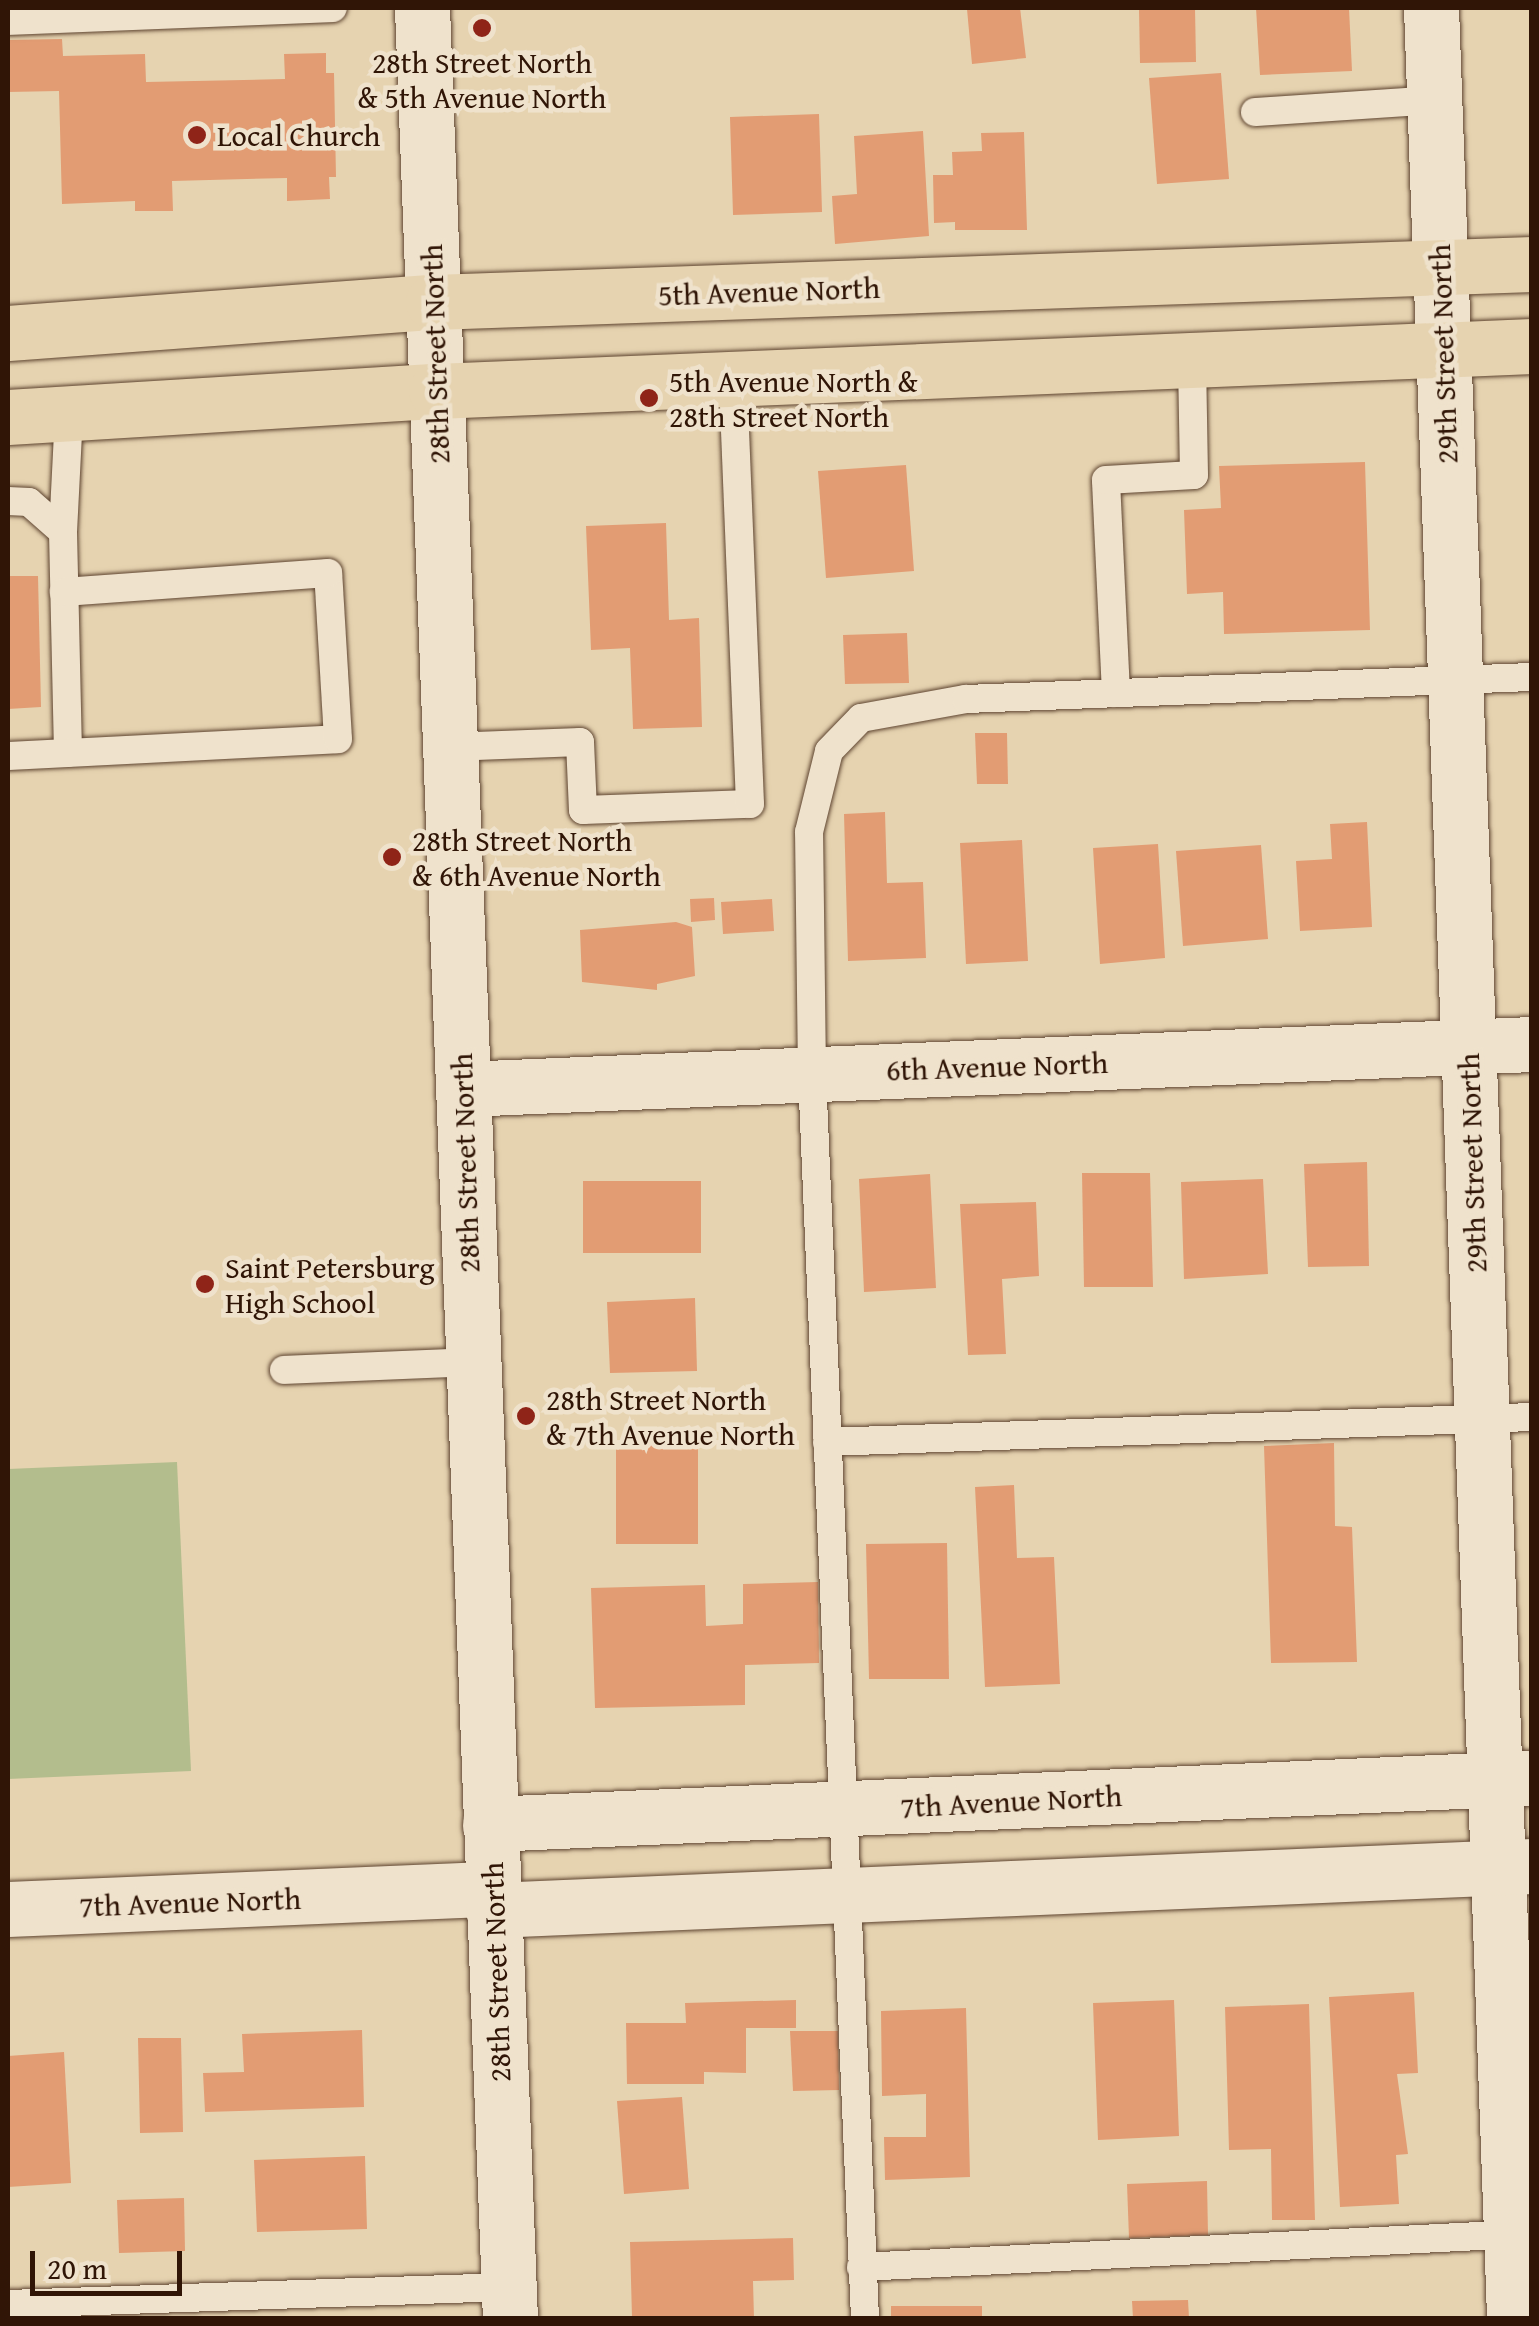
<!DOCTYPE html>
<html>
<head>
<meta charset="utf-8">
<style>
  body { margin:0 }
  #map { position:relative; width:1539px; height:2326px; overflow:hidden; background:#e6d3b0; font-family:"Gentium Book Plus",serif }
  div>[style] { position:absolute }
  .green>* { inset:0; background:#b3bd8d }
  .building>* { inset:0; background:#e29c73 }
  .roads { filter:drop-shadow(0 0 2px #5e4430) drop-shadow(0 0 2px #5e4430) }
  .service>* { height:28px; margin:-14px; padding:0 14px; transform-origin:14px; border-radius:14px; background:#efe2cc }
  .minor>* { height:55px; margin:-27.5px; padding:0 27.5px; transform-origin:27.5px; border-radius:27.5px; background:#efe2cc }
  .tertiary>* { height:55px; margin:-27.5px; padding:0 27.5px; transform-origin:27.5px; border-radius:27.5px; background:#efe2cc }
  .primary>* { height:55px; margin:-27.5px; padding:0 27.5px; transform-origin:27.5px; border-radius:27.5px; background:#e6d3b0 }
  .dots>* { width:28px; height:28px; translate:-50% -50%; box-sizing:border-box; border:5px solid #efe2cc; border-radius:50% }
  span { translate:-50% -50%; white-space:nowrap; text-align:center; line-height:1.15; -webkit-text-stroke:9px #efe2cc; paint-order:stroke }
  .poi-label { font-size:30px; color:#301506 }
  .left { translate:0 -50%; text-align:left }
  .street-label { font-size:30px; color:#301506 }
  .frame { position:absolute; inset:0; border:10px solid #301506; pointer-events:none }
  .scale { position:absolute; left:30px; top:2251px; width:152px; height:45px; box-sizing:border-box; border:5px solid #301506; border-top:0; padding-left:12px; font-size:30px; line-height:35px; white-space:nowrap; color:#301506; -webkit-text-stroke:8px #efe2cc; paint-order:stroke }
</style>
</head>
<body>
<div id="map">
  <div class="green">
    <i style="clip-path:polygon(177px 1462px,191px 1771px,8px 1779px,8px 1469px)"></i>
  </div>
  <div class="building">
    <i style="clip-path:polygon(1020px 8px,1026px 58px,972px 64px,967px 9px)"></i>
    <i style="clip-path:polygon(1139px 8px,1195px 8px,1196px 62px,1140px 63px)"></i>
    <i style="clip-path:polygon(1256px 8px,1349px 8px,1352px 71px,1260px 75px)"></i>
    <i style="clip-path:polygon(62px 39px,63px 56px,145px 54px,146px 82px,285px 79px,284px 54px,326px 53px,326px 73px,334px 73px,336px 177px,329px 177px,330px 199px,287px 201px,287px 178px,172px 181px,173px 211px,135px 211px,135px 201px,62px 204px,59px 91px,8px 92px,8px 40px)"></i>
    <i style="clip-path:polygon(1221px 73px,1229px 179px,1157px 184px,1149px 78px)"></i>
    <i style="clip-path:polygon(819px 114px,822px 212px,733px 215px,730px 117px)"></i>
    <i style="clip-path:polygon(923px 131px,929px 236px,835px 244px,832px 196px,857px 194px,854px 136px)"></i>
    <i style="clip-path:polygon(1024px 132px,1027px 230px,955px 230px,955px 222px,934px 223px,933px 175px,953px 175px,952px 152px,982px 151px,981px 133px)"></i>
    <i style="clip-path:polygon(1365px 462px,1370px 630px,1224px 634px,1223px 592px,1187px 594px,1184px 510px,1221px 508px,1219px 466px)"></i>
    <i style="clip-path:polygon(906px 465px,914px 571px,826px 578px,818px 471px)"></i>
    <i style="clip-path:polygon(666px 523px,669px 620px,699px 618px,702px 727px,633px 729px,630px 648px,591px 650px,586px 526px)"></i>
    <i style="clip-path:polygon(8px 576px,38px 576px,41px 707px,8px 709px)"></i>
    <i style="clip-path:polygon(907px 633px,909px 683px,845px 684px,843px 635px)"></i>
    <i style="clip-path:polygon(975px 733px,1007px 733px,1008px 784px,977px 784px)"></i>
    <i style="clip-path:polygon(885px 812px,887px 883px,923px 882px,926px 958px,848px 961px,844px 814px)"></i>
    <i style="clip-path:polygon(1367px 822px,1372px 927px,1300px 931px,1296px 861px,1332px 859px,1330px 824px)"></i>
    <i style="clip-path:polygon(1022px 840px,1028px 961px,966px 964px,960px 843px)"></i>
    <i style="clip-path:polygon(1158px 844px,1165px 958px,1100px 964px,1093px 848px)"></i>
    <i style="clip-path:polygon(1261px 845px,1268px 939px,1183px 946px,1176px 851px)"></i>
    <i style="clip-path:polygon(714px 898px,715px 920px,691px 922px,690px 899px)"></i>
    <i style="clip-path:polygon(772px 899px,774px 931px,723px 934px,721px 902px)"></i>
    <i style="clip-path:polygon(676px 922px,692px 927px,695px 976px,657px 984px,657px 990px,582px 982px,580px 930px)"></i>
    <i style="clip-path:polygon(1367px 1162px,1369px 1266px,1308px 1267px,1304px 1164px)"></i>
    <i style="clip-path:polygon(1082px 1173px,1150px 1173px,1153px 1287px,1084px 1287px)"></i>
    <i style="clip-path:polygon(930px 1174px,936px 1288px,864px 1292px,859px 1179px)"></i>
    <i style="clip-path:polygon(1263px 1179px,1268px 1274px,1184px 1279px,1181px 1182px)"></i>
    <i style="clip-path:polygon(583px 1181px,701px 1181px,701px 1253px,583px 1253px)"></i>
    <i style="clip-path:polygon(1036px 1202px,1039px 1276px,1002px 1279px,1006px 1354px,968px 1355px,960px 1204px)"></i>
    <i style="clip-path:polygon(695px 1298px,697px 1371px,610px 1373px,607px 1302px)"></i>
    <i style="clip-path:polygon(616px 1441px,698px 1441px,698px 1544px,616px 1544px)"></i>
    <i style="clip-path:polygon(1334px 1443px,1335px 1526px,1352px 1527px,1357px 1662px,1271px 1663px,1264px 1446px)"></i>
    <i style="clip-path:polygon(1014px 1485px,1017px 1558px,1054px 1557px,1060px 1684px,985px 1687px,975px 1487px)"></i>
    <i style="clip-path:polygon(947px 1543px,949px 1679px,869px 1679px,866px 1544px)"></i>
    <i style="clip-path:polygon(818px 1582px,819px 1663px,745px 1665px,745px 1705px,595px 1708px,591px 1588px,705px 1585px,706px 1626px,743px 1624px,743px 1584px)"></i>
    <i style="clip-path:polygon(1414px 1992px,1418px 2073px,1397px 2074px,1408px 2154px,1396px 2155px,1399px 2204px,1340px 2207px,1329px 1997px)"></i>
    <i style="clip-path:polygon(796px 2000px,796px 2028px,746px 2028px,746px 2073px,704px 2072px,704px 2084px,627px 2084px,626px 2023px,686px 2023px,685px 2003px)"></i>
    <i style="clip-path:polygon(1174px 2000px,1179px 2136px,1098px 2140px,1093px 2003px)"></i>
    <i style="clip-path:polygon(1309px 2004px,1315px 2220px,1272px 2220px,1271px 2149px,1229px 2150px,1225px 2007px)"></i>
    <i style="clip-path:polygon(966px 2008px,970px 2177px,885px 2180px,884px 2137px,926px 2137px,926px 2094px,882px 2096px,881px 2011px)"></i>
    <i style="clip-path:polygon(362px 2030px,364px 2107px,205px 2112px,203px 2073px,244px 2072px,242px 2034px)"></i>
    <i style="clip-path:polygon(790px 2031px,838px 2031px,839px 2090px,793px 2091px)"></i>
    <i style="clip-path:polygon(138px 2038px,181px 2038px,183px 2132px,140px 2133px)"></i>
    <i style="clip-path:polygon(64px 2052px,71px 2183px,8px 2187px,8px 2056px)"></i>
    <i style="clip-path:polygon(682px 2097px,689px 2189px,624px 2194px,617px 2101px)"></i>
    <i style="clip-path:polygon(365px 2156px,367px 2229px,257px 2232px,254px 2160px)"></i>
    <i style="clip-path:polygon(1207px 2181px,1208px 2235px,1129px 2238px,1127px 2184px)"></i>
    <i style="clip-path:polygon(184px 2198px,185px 2251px,119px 2253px,117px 2200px)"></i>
    <i style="clip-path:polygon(793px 2238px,794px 2280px,753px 2281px,754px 2318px,632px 2318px,630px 2242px)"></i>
    <i style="clip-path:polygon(1188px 2300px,1189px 2318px,1133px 2318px,1132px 2301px)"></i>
    <i style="clip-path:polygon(891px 2306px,982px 2306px,982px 2318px,891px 2318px)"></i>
  </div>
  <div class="roads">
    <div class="service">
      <i style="left:8px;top:21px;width:325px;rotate:-2.3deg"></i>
      <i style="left:1255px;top:112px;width:179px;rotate:-3.8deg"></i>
      <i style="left:8px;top:501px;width:21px;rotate:3deg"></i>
      <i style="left:29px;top:502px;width:45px;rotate:41.4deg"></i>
      <i style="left:63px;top:532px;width:221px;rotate:88.7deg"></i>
      <i style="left:63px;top:532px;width:119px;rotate:-87.1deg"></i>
      <i style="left:1116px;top:693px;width:213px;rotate:-92.7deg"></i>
      <i style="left:1106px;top:480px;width:88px;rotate:-3.3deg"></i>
      <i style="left:1194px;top:475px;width:116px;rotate:-91deg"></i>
      <i style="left:450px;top:747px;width:130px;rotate:-2.2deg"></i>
      <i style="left:580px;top:742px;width:68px;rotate:87.5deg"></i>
      <i style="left:583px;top:810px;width:167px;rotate:-2.1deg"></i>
      <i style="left:750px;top:804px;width:426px;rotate:-92.3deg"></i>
      <i style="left:8px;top:756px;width:330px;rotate:-2.9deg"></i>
      <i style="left:338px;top:739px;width:166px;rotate:-93.4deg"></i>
      <i style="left:328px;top:573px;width:265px;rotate:175.9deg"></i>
      <i style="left:284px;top:1370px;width:189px;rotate:-2.4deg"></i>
      <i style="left:827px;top:1442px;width:705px;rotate:-2.03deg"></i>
      <i style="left:861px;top:2267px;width:660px;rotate:-2.87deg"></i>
      <i style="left:8px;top:2304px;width:500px;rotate:-1.95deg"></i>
      <i style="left:865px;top:2318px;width:1245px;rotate:-92.44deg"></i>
      <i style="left:812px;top:1074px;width:242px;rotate:-90.7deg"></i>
      <i style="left:809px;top:832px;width:83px;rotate:-76.1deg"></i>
      <i style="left:829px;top:751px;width:46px;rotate:-45.9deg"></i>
      <i style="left:861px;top:718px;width:107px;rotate:-10.3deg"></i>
      <i style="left:966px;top:699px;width:566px;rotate:-2.23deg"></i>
    </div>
    <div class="minor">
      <i style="left:1431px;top:8px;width:2311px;rotate:87.94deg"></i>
      <i style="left:463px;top:1089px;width:1070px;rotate:-2.41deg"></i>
      <i style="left:490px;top:1824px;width:1040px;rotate:-2.54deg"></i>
      <i style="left:8px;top:1909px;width:485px;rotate:-2.4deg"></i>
      <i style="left:493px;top:1910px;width:1040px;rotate:-2.42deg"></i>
    </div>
    <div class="tertiary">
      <i style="left:422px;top:8px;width:2312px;rotate:87.82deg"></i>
    </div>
    <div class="primary">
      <i style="left:8px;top:333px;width:426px;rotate:-4.2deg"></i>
      <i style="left:433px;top:302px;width:1100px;rotate:-1.98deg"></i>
      <i style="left:8px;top:417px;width:429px;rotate:-3.5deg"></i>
      <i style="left:436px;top:391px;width:1097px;rotate:-2.35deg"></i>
    </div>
  </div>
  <div class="dots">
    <i style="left:482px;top:28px;background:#8f2418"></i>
    <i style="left:197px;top:135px;background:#8f2418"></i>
    <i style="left:649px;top:398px;background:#8f2418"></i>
    <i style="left:392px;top:857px;background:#8f2418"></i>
    <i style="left:205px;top:1284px;background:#8f2418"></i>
    <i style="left:526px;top:1416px;background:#8f2418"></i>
  </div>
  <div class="poi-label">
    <span style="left:482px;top:79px">28th Street North<br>&amp; 5th Avenue North</span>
    <span class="left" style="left:217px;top:135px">Local Church</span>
    <span class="left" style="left:669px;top:398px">5th Avenue North &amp;<br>28th Street North</span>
    <span class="left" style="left:412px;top:857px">28th Street North<br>&amp; 6th Avenue North</span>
    <span class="left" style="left:225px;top:1284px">Saint Petersburg<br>High School</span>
    <span class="left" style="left:546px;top:1416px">28th Street North<br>&amp; 7th Avenue North</span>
  </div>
  <div class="street-label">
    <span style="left:769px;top:291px;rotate:-2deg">5th Avenue North</span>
    <span style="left:435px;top:354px;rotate:-92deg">28th Street North</span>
    <span style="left:1443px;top:354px;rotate:-92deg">29th Street North</span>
    <span style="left:997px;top:1066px;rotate:-2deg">6th Avenue North</span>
    <span style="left:465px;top:1163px;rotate:-92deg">28th Street North</span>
    <span style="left:1472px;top:1163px;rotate:-92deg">29th Street North</span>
    <span style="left:1011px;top:1801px;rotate:-3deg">7th Avenue North</span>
    <span style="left:190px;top:1902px;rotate:-2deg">7th Avenue North</span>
    <span style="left:496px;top:1972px;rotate:-92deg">28th Street North</span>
  </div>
  <div class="frame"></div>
  <div class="scale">20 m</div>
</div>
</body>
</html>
